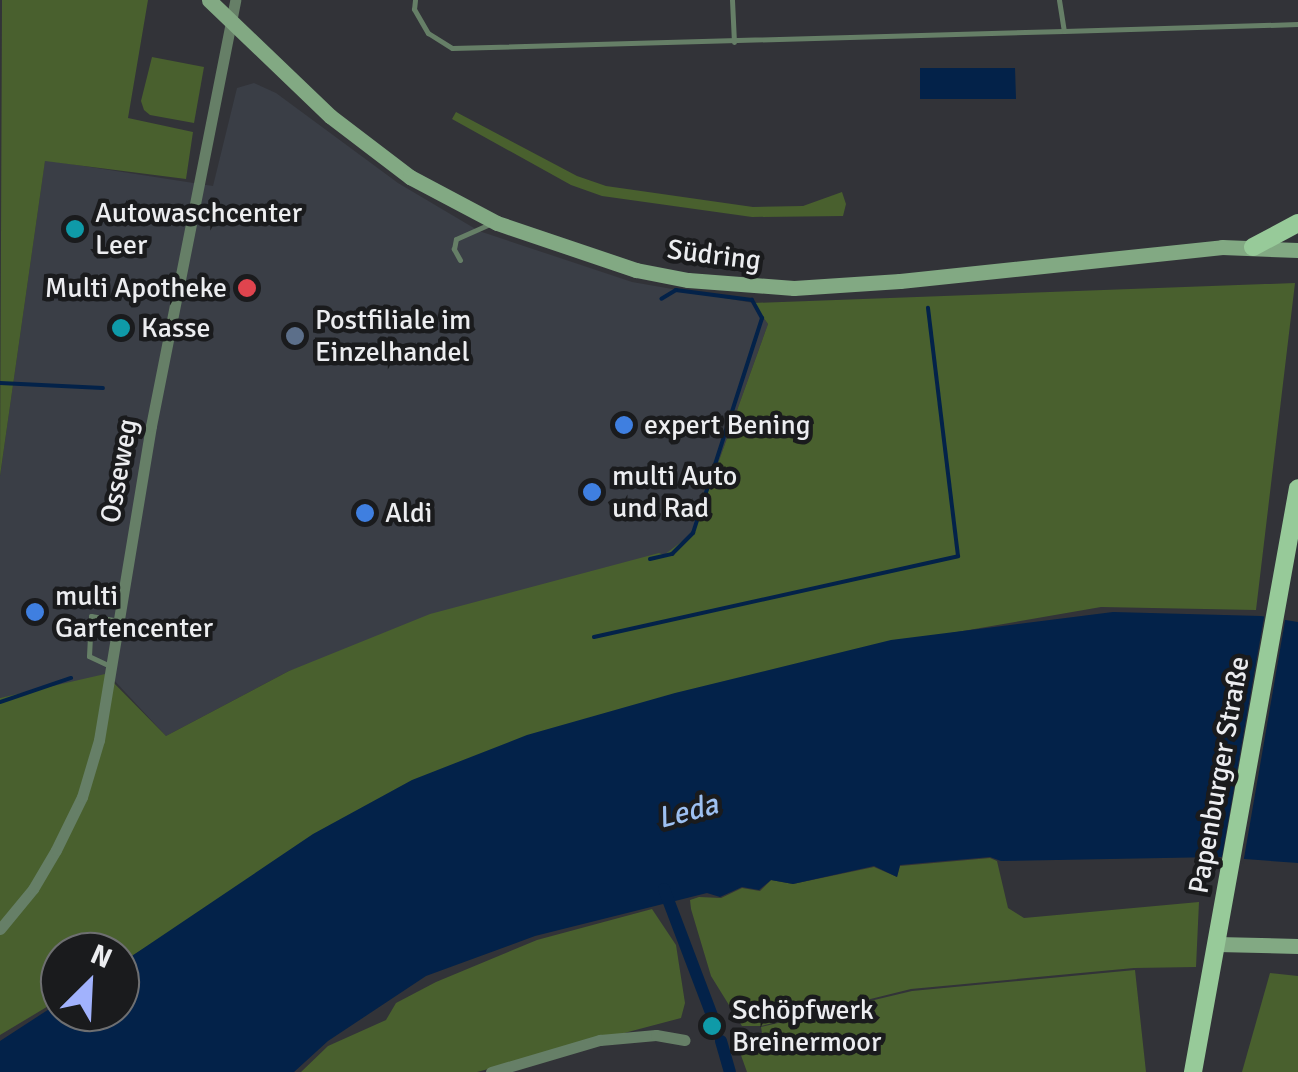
<!DOCTYPE html>
<html>
<head>
<meta charset="utf-8">
<style>
  body { margin:0 }
  #map { position:relative; width:1298px; height:1072px; overflow:hidden; background:#323338; font-family:Signika,sans-serif }
  div>[style] { position:absolute }
  .built>* { inset:0; background:#3a3e46 }
  .green>* { inset:0; background:#49602e }
  .water>* { inset:0; background:#032249 }
  .pier>* { inset:0; background:#323338 }
  .stream>* { height:4px; margin:-2px; padding:0 2px; transform-origin:2px; border-radius:2px; background:#032249 }
  .canal>* { height:12px; margin:-6px; padding:0 6px; transform-origin:6px; border-radius:6px; background:#032249 }
  .lane>* { height:5px; margin:-2.5px; padding:0 2.5px; transform-origin:2.5px; border-radius:2.5px; background:#667f67 }
  .street>* { height:11px; margin:-5.5px; padding:0 5.5px; transform-origin:5.5px; border-radius:5.5px; background:#667f67 }
  .secondary>* { height:15px; margin:-7.5px; padding:0 7.5px; transform-origin:7.5px; border-radius:7.5px; background:#82a983 }
  .primary>* { height:18px; margin:-9px; padding:0 9px; transform-origin:9px; border-radius:9px; background:#97ca99 }
  .dots>* { width:28px; height:28px; translate:-50% -50%; box-sizing:border-box; border:5px solid #1a1b1d; border-radius:50% }
  span { translate:-50% -50%; white-space:nowrap; text-align:center; line-height:1.15; -webkit-text-stroke:9px #1a1b1d; paint-order:stroke }
  .poi-label { font-size:28px; color:#ecedf0 }
  .left { translate:0 -50%; text-align:left }
  .right { translate:-100% -50%; text-align:right }
  .street-label { font-size:28px; color:#ecedf0 }
  .water-label { font-size:30px; color:#9dc0f1; font-style:italic }
  .north { position:absolute; left:40px; top:932px; width:100px; height:100px; box-sizing:border-box; background:#1a1b1d; border:2px solid #6e6f71; border-radius:50%; rotate:24deg; font-size:28px; font-weight:700; line-height:40px; text-align:center; color:#ecedf0 }
  .north::after { content:''; display:block; margin:auto; width:35px; height:45px; background:#a1b2fd; clip-path:polygon(50% 0,100% 100%,50% 72%,0 100%) }
</style>
</head>
<body>
<div id="map">
  <div class="built">
    <i style="clip-path:polygon(254px 83px,276px 93px,398px 183px,479px 231px,632px 282px,753px 303px,768px 324px,693px 533px,664px 556px,289px 671px,166px 736px,112px 678px,0 698px,0 476px,45px 160px,213px 186px,237px 88px)"></i>
  </div>
  <div class="green">
    <i style="clip-path:polygon(2px 0,148px 0,128px 118px,193px 132px,186px 179px,45px 161px,0 476px)"></i>
    <i style="clip-path:polygon(152px 57px,204px 67px,194px 123px,150px 115px,144px 110px,141px 101px)"></i>
    <i style="clip-path:polygon(456px 112px,577px 176px,606px 186px,753px 207px,803px 206px,842px 192px,846px 204px,843px 216px,752px 217px,602px 196px,571px 185px,452px 119px)"></i>
    <i style="clip-path:polygon(1295px 283px,1256px 610px,1101px 607px,928px 637px,401px 793px,120px 963px,120px 952px,60px 952px,60px 999px,0 1035px,0 698px,105px 674px,166px 736px,289px 671px,430px 614px,659px 553px,664px 555px,693px 533px,768px 324px,753px 303px)"></i>
    <i style="clip-path:polygon(990px 858px,997px 861px,1008px 908px,1024px 918px,1199px 902px,1196px 967px,1134px 968px,911px 989px,761px 1026px,742px 1026px,711px 976px,691px 909px,690px 900px,699px 897px,721px 898px,742px 888px,760px 891px,771px 880px,793px 884px,874px 867px,897px 877px,900px 866px)"></i>
    <i style="clip-path:polygon(652px 909px,676px 945px,685px 1003px,681px 1018px,477px 1072px,301px 1072px,328px 1046px,386px 1020px,396px 1003px,436px 982px,537px 940px)"></i>
    <i style="clip-path:polygon(1135px 970px,1146px 1072px,747px 1072px,738px 1047px,763px 1040px,761px 1027px,912px 991px)"></i>
    <i style="clip-path:polygon(1270px 973px,1298px 976px,1298px 1072px,1242px 1072px)"></i>
  </div>
  <div class="water">
    <i style="clip-path:polygon(920px 68px,1015px 68px,1016px 99px,920px 99px)"></i>
    <i style="clip-path:polygon(1113px 612px,1261px 616px,1298px 622px,1298px 863px,1218px 857px,1001px 861px,990px 857px,900px 865px,897px 877px,874px 866px,793px 884px,771px 880px,759px 890px,742px 887px,720px 897px,707px 893px,535px 936px,426px 976px,328px 1041px,294px 1072px,0 1072px,0 1041px,60px 1002px,60px 1012px,120px 1012px,120px 964px,313px 834px,412px 780px,527px 735px,675px 693px,891px 640px)"></i>
  </div>
  <div class="pier">
    <i style="clip-path:polygon(1265px 612px,1286px 615px,1243px 864px,1221px 862px)"></i>
  </div>
  <div class="stream">
    <i style="left:0;top:383px;width:103px;rotate:2.8deg"></i>
    <i style="left:650px;top:559px;width:23px;rotate:-13deg"></i>
    <i style="left:672px;top:554px;width:30px;rotate:-45deg"></i>
    <i style="left:693px;top:533px;width:226px;rotate:-72.2deg"></i>
    <i style="left:762px;top:318px;width:21px;rotate:-119deg"></i>
    <i style="left:752px;top:300px;width:77px;rotate:-172.5deg"></i>
    <i style="left:676px;top:290px;width:17px;rotate:149deg"></i>
    <i style="left:594px;top:637px;width:373px;rotate:-12.5deg"></i>
    <i style="left:958px;top:556px;width:250px;rotate:-96.9deg"></i>
    <i style="left:0;top:702px;width:75px;rotate:-18.7deg"></i>
  </div>
  <div class="canal">
    <i style="left:664px;top:889px;width:138px;rotate:69.2deg"></i>
    <i style="left:721px;top:1041px;width:32px;rotate:74deg"></i>
  </div>
  <div class="lane">
    <i style="left:415px;top:0;width:9px;rotate:96deg"></i>
    <i style="left:414px;top:9px;width:28px;rotate:60deg"></i>
    <i style="left:428px;top:33px;width:28px;rotate:32deg"></i>
    <i style="left:452px;top:48px;width:612px;rotate:-1.59deg"></i>
    <i style="left:732px;top:0;width:42px;rotate:87.3deg"></i>
    <i style="left:1059px;top:0;width:31px;rotate:81deg"></i>
    <i style="left:1064px;top:31px;width:234px;rotate:-1.7deg"></i>
    <i style="left:460px;top:260px;width:13px;rotate:-119deg"></i>
    <i style="left:454px;top:249px;width:10px;rotate:-79deg"></i>
    <i style="left:456px;top:239px;width:37px;rotate:-24deg"></i>
    <i style="left:110px;top:666px;width:23px;rotate:-155deg"></i>
    <i style="left:89px;top:656px;width:40px;rotate:-87.1deg"></i>
    <i style="left:91px;top:616px;width:27px;rotate:10deg"></i>
  </div>
  <div class="street">
    <i style="left:0;top:929px;width:52px;rotate:-50.5deg"></i>
    <i style="left:33px;top:889px;width:45px;rotate:-59.5deg"></i>
    <i style="left:56px;top:850px;width:59px;rotate:-63.9deg"></i>
    <i style="left:82px;top:797px;width:59px;rotate:-73.4deg"></i>
    <i style="left:99px;top:740px;width:318px;rotate:-80.6deg"></i>
    <i style="left:151px;top:426px;width:434px;rotate:-78.8deg"></i>
    <i style="left:491px;top:1072px;width:114px;rotate:-16.4deg"></i>
    <i style="left:600px;top:1040px;width:56px;rotate:-5.1deg"></i>
    <i style="left:656px;top:1035px;width:29px;rotate:10deg"></i>
  </div>
  <div class="secondary">
    <i style="left:209px;top:0;width:168px;rotate:43.8deg"></i>
    <i style="left:330px;top:116px;width:101px;rotate:37.3deg"></i>
    <i style="left:410px;top:177px;width:98px;rotate:27.9deg"></i>
    <i style="left:497px;top:223px;width:147px;rotate:18.7deg"></i>
    <i style="left:636px;top:270px;width:53px;rotate:10.9deg"></i>
    <i style="left:688px;top:280px;width:106px;rotate:4.3deg"></i>
    <i style="left:794px;top:288px;width:106px;rotate:-3.8deg"></i>
    <i style="left:900px;top:281px;width:324px;rotate:-6deg"></i>
    <i style="left:1222px;top:247px;width:76px;rotate:2.3deg"></i>
    <i style="left:1217px;top:944px;width:81px;rotate:1.4deg"></i>
  </div>
  <div class="primary">
    <i style="left:1253px;top:247px;width:51px;rotate:-28.1deg"></i>
    <i style="left:1193px;top:1072px;width:593px;rotate:-79.81deg"></i>
  </div>
  <div class="dots">
    <i style="left:75px;top:229px;background:#0f9aa8"></i>
    <i style="left:247px;top:288px;background:#e0444e"></i>
    <i style="left:121px;top:328px;background:#0f9aa8"></i>
    <i style="left:295px;top:336px;background:#5c6f8a"></i>
    <i style="left:624px;top:425px;background:#3f7fe0"></i>
    <i style="left:592px;top:492px;background:#3f7fe0"></i>
    <i style="left:365px;top:513px;background:#3f7fe0"></i>
    <i style="left:35px;top:612px;background:#3f7fe0"></i>
    <i style="left:712px;top:1026px;background:#0f9aa8"></i>
  </div>
  <div class="poi-label">
    <span class="left" style="left:95px;top:229px">Autowaschcenter<br>Leer</span>
    <span class="right" style="left:227px;top:288px">Multi Apotheke</span>
    <span class="left" style="left:315px;top:336px">Postfiliale im<br>Einzelhandel</span>
    <span class="left" style="left:141px;top:328px">Kasse</span>
    <span class="left" style="left:644px;top:425px">expert Bening</span>
    <span class="left" style="left:612px;top:492px">multi Auto<br>und Rad</span>
    <span class="left" style="left:385px;top:513px">Aldi</span>
    <span class="left" style="left:55px;top:612px">multi<br>Gartencenter</span>
    <span class="left" style="left:732px;top:1026px">Schöpfwerk<br>Breinermoor</span>
  </div>
  <div class="street-label">
    <span style="left:714px;top:255px;rotate:7deg">Südring</span>
    <span style="left:119px;top:471px;rotate:-80deg">Osseweg</span>
    <span style="left:1219px;top:775px;rotate:-80deg">Papenburger Straße</span>
  </div>
  <div class="water-label">
    <span style="left:688px;top:812px;rotate:-15deg">Leda</span>
  </div>
  <div class="north">N</div>
</div>
</body>
</html>
